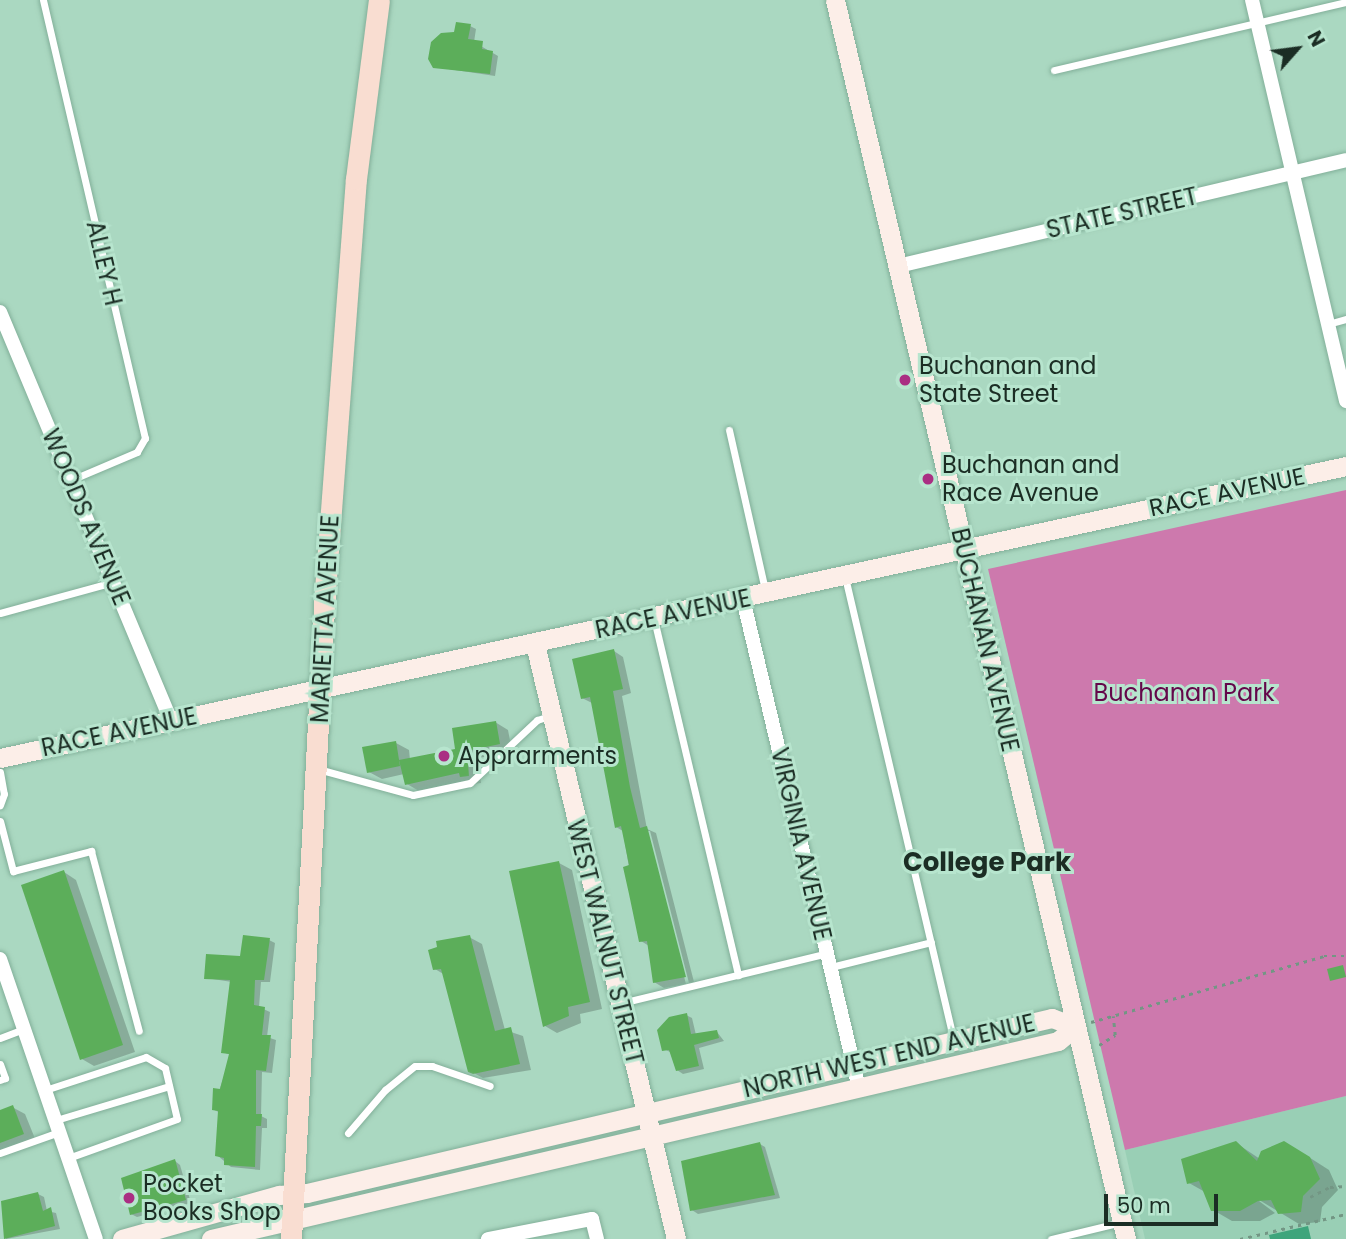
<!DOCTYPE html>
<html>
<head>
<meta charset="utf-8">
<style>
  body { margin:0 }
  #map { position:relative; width:1346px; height:1239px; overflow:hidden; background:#aad8c1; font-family:Poppins,sans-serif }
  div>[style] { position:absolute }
  .built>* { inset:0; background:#99cfb5 }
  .green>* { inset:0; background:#cd79ad }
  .water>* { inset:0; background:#3ea57c }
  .shadow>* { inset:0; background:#0003 }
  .building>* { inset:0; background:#5cae5a }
  .path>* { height:2.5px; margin-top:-1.25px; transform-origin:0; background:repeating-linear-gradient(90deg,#739684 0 3.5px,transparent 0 8.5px) }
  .roads { filter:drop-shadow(0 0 2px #82af99) drop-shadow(0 0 2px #82af99) }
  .lane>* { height:7px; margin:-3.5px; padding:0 3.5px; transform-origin:3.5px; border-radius:3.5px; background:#fff }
  .street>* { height:14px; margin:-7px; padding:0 7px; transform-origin:7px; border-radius:7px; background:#fff }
  .secondary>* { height:19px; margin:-9.5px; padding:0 9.5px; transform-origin:9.5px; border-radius:9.5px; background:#fceee8 }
  .primary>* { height:21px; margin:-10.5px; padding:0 10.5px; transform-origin:10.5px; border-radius:10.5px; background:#f9ddd1 }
  .dots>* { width:19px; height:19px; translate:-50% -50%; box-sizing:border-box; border:4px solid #b7e5ce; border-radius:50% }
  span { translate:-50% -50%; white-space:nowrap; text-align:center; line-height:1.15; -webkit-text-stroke:6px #b7e5ce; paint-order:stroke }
  .street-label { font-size:24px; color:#1b2d24 }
  .poi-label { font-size:24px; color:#1b2d24 }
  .left { translate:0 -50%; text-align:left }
  .park-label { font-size:24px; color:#64074a }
  .neighbourhood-label { font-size:26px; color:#1b2d24; font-weight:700 }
  .north { position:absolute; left:1262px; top:14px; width:70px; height:70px; -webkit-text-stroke:5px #b7e5ce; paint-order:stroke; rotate:62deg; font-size:19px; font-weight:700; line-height:28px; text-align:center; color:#1b2d24 }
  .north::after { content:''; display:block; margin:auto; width:24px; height:32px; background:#1b2d24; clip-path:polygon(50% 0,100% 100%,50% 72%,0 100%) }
  .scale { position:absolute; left:1104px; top:1194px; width:114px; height:32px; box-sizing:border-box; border:4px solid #1b2d24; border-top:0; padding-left:9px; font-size:21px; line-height:24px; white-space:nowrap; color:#1b2d24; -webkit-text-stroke:5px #b7e5ce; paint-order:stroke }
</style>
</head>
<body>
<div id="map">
  <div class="built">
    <i style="clip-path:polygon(1346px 1096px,1346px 1239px,1145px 1239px,1125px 1150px)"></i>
  </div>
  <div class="green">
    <i style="clip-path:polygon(1346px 490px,1346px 1096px,1125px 1150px,988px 569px)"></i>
  </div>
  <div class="water">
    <i style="clip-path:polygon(1308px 1226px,1311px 1239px,1270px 1239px,1269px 1235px)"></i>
  </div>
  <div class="shadow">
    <i style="clip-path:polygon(470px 26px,476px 29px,474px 42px,498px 56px,495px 76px,435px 67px,456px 33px)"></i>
    <i style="clip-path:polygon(614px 651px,623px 657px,631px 693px,622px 696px,647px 829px,656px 833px,694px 982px,689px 983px,650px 831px,646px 831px,686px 984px,664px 988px,654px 982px,649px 946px,641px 941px,623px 831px,616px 827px,592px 703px,582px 698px)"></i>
    <i style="clip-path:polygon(495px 722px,508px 730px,512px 751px,479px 758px,481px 783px,419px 791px,407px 784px,404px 774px,382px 779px,369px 772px,396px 743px,409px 750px,410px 760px,457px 750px)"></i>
    <i style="clip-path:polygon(559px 863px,572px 870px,602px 1009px,580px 1014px,581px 1023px,557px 1033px,545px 1026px)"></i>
    <i style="clip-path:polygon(64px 872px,76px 880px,135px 1052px,94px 1066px,82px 1059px)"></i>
    <i style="clip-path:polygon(469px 937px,482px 944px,505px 1030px,523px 1036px,531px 1070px,483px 1078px,470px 1071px,445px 975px,435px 969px)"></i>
    <i style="clip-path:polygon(269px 940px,275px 943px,270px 982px,261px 982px,259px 1007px,270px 1012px,267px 1037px,276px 1040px,272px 1073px,262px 1072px,261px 1116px,267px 1119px,267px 1128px,262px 1128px,260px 1170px,231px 1167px,217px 1155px,220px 1113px,213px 1109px,231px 1055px,223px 1052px,232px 982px,206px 978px)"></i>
    <i style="clip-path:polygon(686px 1015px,692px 1018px,696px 1035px,717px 1032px,724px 1041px,699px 1048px,704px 1069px,683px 1074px,677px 1070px,672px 1053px,664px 1049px)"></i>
    <i style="clip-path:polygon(12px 1107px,25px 1114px,36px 1141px,0 1155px,0 1112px)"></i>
    <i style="clip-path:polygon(1236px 1143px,1260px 1159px,1304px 1154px,1329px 1170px,1338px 1190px,1322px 1207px,1320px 1222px,1299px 1224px,1251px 1195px,1275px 1213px,1260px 1221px,1232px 1221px,1213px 1210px,1205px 1192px,1189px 1183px)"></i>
    <i style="clip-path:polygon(760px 1144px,765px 1147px,780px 1198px,698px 1214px,692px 1210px)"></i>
    <i style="clip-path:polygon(175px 1161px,180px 1165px,191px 1203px,137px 1217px,131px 1214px)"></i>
    <i style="clip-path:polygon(38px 1194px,44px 1197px,47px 1211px,56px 1213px,60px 1229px,6px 1239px,3px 1203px)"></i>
  </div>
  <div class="building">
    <i style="clip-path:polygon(456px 22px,471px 24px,468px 39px,483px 41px,482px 49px,493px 51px,490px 74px,433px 68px,428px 59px,431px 42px,441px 33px,454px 32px)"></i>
    <i style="clip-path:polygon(614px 649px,623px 689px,613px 691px,630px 787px,640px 828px,647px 826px,686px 977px,653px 983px,647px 941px,639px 942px,629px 894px,623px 867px,629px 865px,621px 826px,615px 828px,590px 697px,581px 699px,572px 659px)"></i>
    <i style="clip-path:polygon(496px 721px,500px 744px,467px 751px,469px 776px,460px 777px,459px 773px,405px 785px,399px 760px,455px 749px,452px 728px)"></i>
    <i style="clip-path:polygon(396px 741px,400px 766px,367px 773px,362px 747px)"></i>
    <i style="clip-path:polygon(559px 861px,590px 1002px,568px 1007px,569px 1016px,543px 1027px,509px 871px)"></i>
    <i style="clip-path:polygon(64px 870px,123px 1045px,80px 1060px,21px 885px)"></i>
    <i style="clip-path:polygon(243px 935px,270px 938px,264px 980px,255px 980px,254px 1005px,265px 1007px,262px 1035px,271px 1035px,266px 1071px,256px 1070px,256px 1114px,262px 1114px,261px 1126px,256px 1126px,255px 1167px,224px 1165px,224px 1158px,215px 1156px,218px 1111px,212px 1110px,213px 1088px,220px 1089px,229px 1054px,221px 1053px,230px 980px,204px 979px,206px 954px,240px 956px)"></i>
    <i style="clip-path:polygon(470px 935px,495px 1031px,511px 1027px,520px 1064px,473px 1074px,468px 1072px,441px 969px,433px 970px,428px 950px,437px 947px,436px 941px)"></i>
    <i style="clip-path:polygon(1343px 965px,1346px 977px,1330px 981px,1327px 969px)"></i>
    <i style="clip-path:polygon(687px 1013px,691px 1034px,717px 1030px,719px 1038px,694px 1045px,699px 1066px,676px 1071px,669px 1050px,662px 1051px,657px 1030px,669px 1017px)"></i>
    <i style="clip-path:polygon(13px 1105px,24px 1134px,0 1143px,0 1110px)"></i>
    <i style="clip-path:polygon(1236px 1141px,1257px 1161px,1261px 1151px,1284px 1141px,1310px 1157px,1320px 1179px,1303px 1196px,1301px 1212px,1278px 1214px,1271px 1200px,1258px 1201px,1240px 1211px,1211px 1211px,1199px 1181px,1187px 1184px,1181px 1159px)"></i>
    <i style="clip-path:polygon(760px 1142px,775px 1195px,690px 1211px,681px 1161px)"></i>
    <i style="clip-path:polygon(175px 1159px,186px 1200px,130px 1215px,121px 1178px)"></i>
    <i style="clip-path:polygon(38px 1192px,43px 1211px,51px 1207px,55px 1226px,4px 1239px,1px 1201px)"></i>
  </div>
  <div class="path">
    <i style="left:1091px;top:1022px;width:242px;rotate:-15.8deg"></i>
    <i style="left:1324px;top:956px;width:22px"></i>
    <i style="left:1099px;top:1045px;width:19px;rotate:-32deg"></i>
    <i style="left:1115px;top:1035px;width:19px;rotate:-96deg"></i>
    <i style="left:1310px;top:1197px;width:22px;rotate:-27deg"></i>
    <i style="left:1330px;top:1187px;width:16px;rotate:-4deg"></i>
    <i style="left:1240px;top:1239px;width:109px;rotate:-13.3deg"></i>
  </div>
  <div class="roads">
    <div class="lane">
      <i style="left:43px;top:0;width:450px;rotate:76.9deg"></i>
      <i style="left:145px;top:438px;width:16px;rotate:120deg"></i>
      <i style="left:137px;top:452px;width:72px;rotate:157deg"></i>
      <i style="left:1054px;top:70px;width:300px;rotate:-13.1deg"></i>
      <i style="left:1328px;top:324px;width:19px;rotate:-16deg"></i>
      <i style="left:729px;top:430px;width:164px;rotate:77.3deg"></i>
      <i style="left:845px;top:577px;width:474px;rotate:76.8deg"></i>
      <i style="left:0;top:613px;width:117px;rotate:-15.3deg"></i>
      <i style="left:654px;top:619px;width:366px;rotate:76.7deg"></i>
      <i style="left:318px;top:769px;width:98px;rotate:15.3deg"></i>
      <i style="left:413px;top:795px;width:58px;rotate:-11.9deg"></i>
      <i style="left:470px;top:783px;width:92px;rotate:-43.2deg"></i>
      <i style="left:537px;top:720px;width:13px;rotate:-18deg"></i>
      <i style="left:0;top:772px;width:22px;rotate:80deg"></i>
      <i style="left:4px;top:794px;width:12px;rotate:110deg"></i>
      <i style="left:0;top:821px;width:52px;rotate:75.4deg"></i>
      <i style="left:13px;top:871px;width:81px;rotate:-14.4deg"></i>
      <i style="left:91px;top:851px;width:186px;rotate:75.1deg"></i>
      <i style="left:831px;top:967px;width:103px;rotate:-14deg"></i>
      <i style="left:621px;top:1003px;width:212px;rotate:-13.6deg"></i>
      <i style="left:0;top:1038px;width:26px;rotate:-21deg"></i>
      <i style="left:0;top:1064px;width:15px;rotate:70deg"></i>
      <i style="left:5px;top:1078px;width:5px;rotate:158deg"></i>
      <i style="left:45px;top:1090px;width:106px;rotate:-18.1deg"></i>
      <i style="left:146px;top:1057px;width:22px;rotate:30deg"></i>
      <i style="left:165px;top:1068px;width:52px;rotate:76.8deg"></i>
      <i style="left:177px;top:1119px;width:116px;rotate:160.3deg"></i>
      <i style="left:56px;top:1120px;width:118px;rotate:-16.7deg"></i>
      <i style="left:348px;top:1133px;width:57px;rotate:-49.3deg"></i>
      <i style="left:385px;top:1090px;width:38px;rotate:-39deg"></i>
      <i style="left:415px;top:1066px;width:17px"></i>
      <i style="left:432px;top:1066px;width:61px;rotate:19deg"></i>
      <i style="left:0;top:1153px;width:63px;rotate:-19.6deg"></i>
      <i style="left:1051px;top:1239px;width:73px;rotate:-13.5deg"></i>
    </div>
    <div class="street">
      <i style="left:1252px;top:0;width:412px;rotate:76.8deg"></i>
      <i style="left:898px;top:266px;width:460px;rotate:-13.3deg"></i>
      <i style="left:0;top:312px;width:443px;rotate:67.3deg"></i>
      <i style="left:743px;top:599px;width:503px;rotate:76.66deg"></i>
      <i style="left:0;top:959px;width:296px;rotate:71.1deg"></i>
      <i style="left:488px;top:1239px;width:106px;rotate:-10.9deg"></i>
      <i style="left:592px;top:1219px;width:21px;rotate:76deg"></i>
    </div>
    <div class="secondary">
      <i style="left:835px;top:0;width:1273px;rotate:76.78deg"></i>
      <i style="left:535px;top:644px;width:611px;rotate:76.67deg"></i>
      <i style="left:0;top:758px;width:1377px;rotate:-12.24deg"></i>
      <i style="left:122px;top:1239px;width:163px;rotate:-15.7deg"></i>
      <i style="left:279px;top:1195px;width:28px;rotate:-4deg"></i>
      <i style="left:307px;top:1193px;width:765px;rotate:-13.22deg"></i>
      <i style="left:1052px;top:1018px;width:25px;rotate:21deg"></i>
      <i style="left:211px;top:1239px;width:870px;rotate:-13.16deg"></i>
      <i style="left:1058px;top:1041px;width:22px;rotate:-39deg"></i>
    </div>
    <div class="primary">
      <i style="left:291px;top:1239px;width:650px;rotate:-87deg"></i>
      <i style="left:325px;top:590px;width:412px;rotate:-85.7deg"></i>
      <i style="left:356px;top:179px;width:180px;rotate:-82.7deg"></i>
    </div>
  </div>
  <div class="dots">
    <i style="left:905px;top:380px;background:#aa2f83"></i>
    <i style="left:928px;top:479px;background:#aa2f83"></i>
    <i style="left:444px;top:756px;background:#aa2f83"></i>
    <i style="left:129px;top:1198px;background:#aa2f83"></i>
  </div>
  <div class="street-label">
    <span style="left:1122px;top:213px;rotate:-13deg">STATE STREET</span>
    <span style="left:104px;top:263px;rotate:77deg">ALLEY H</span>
    <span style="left:1227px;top:492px;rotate:-12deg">RACE AVENUE</span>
    <span style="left:86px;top:517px;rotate:67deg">WOODS AVENUE</span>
    <span style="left:673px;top:614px;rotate:-12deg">RACE AVENUE</span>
    <span style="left:325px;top:619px;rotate:-87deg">MARIETTA AVENUE</span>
    <span style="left:985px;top:640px;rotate:77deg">BUCHANAN AVENUE</span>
    <span style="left:119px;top:732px;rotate:-12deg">RACE AVENUE</span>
    <span style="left:801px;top:844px;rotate:77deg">VIRGINIA AVENUE</span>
    <span style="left:605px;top:942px;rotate:76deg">WEST WALNUT STREET</span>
    <span style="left:889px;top:1056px;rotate:-13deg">NORTH WEST END AVENUE</span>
  </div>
  <div class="poi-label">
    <span class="left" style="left:919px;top:380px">Buchanan and<br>State Street</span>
    <span class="left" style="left:942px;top:479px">Buchanan and<br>Race Avenue</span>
    <span class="left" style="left:458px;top:756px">Apprarments</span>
    <span class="left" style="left:143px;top:1198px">Pocket<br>Books Shop</span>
  </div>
  <div class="park-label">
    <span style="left:1184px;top:693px">Buchanan Park</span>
  </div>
  <div class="neighbourhood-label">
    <span style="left:987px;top:863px">College Park</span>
  </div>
  <div class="north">N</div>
  <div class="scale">50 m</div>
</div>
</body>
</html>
